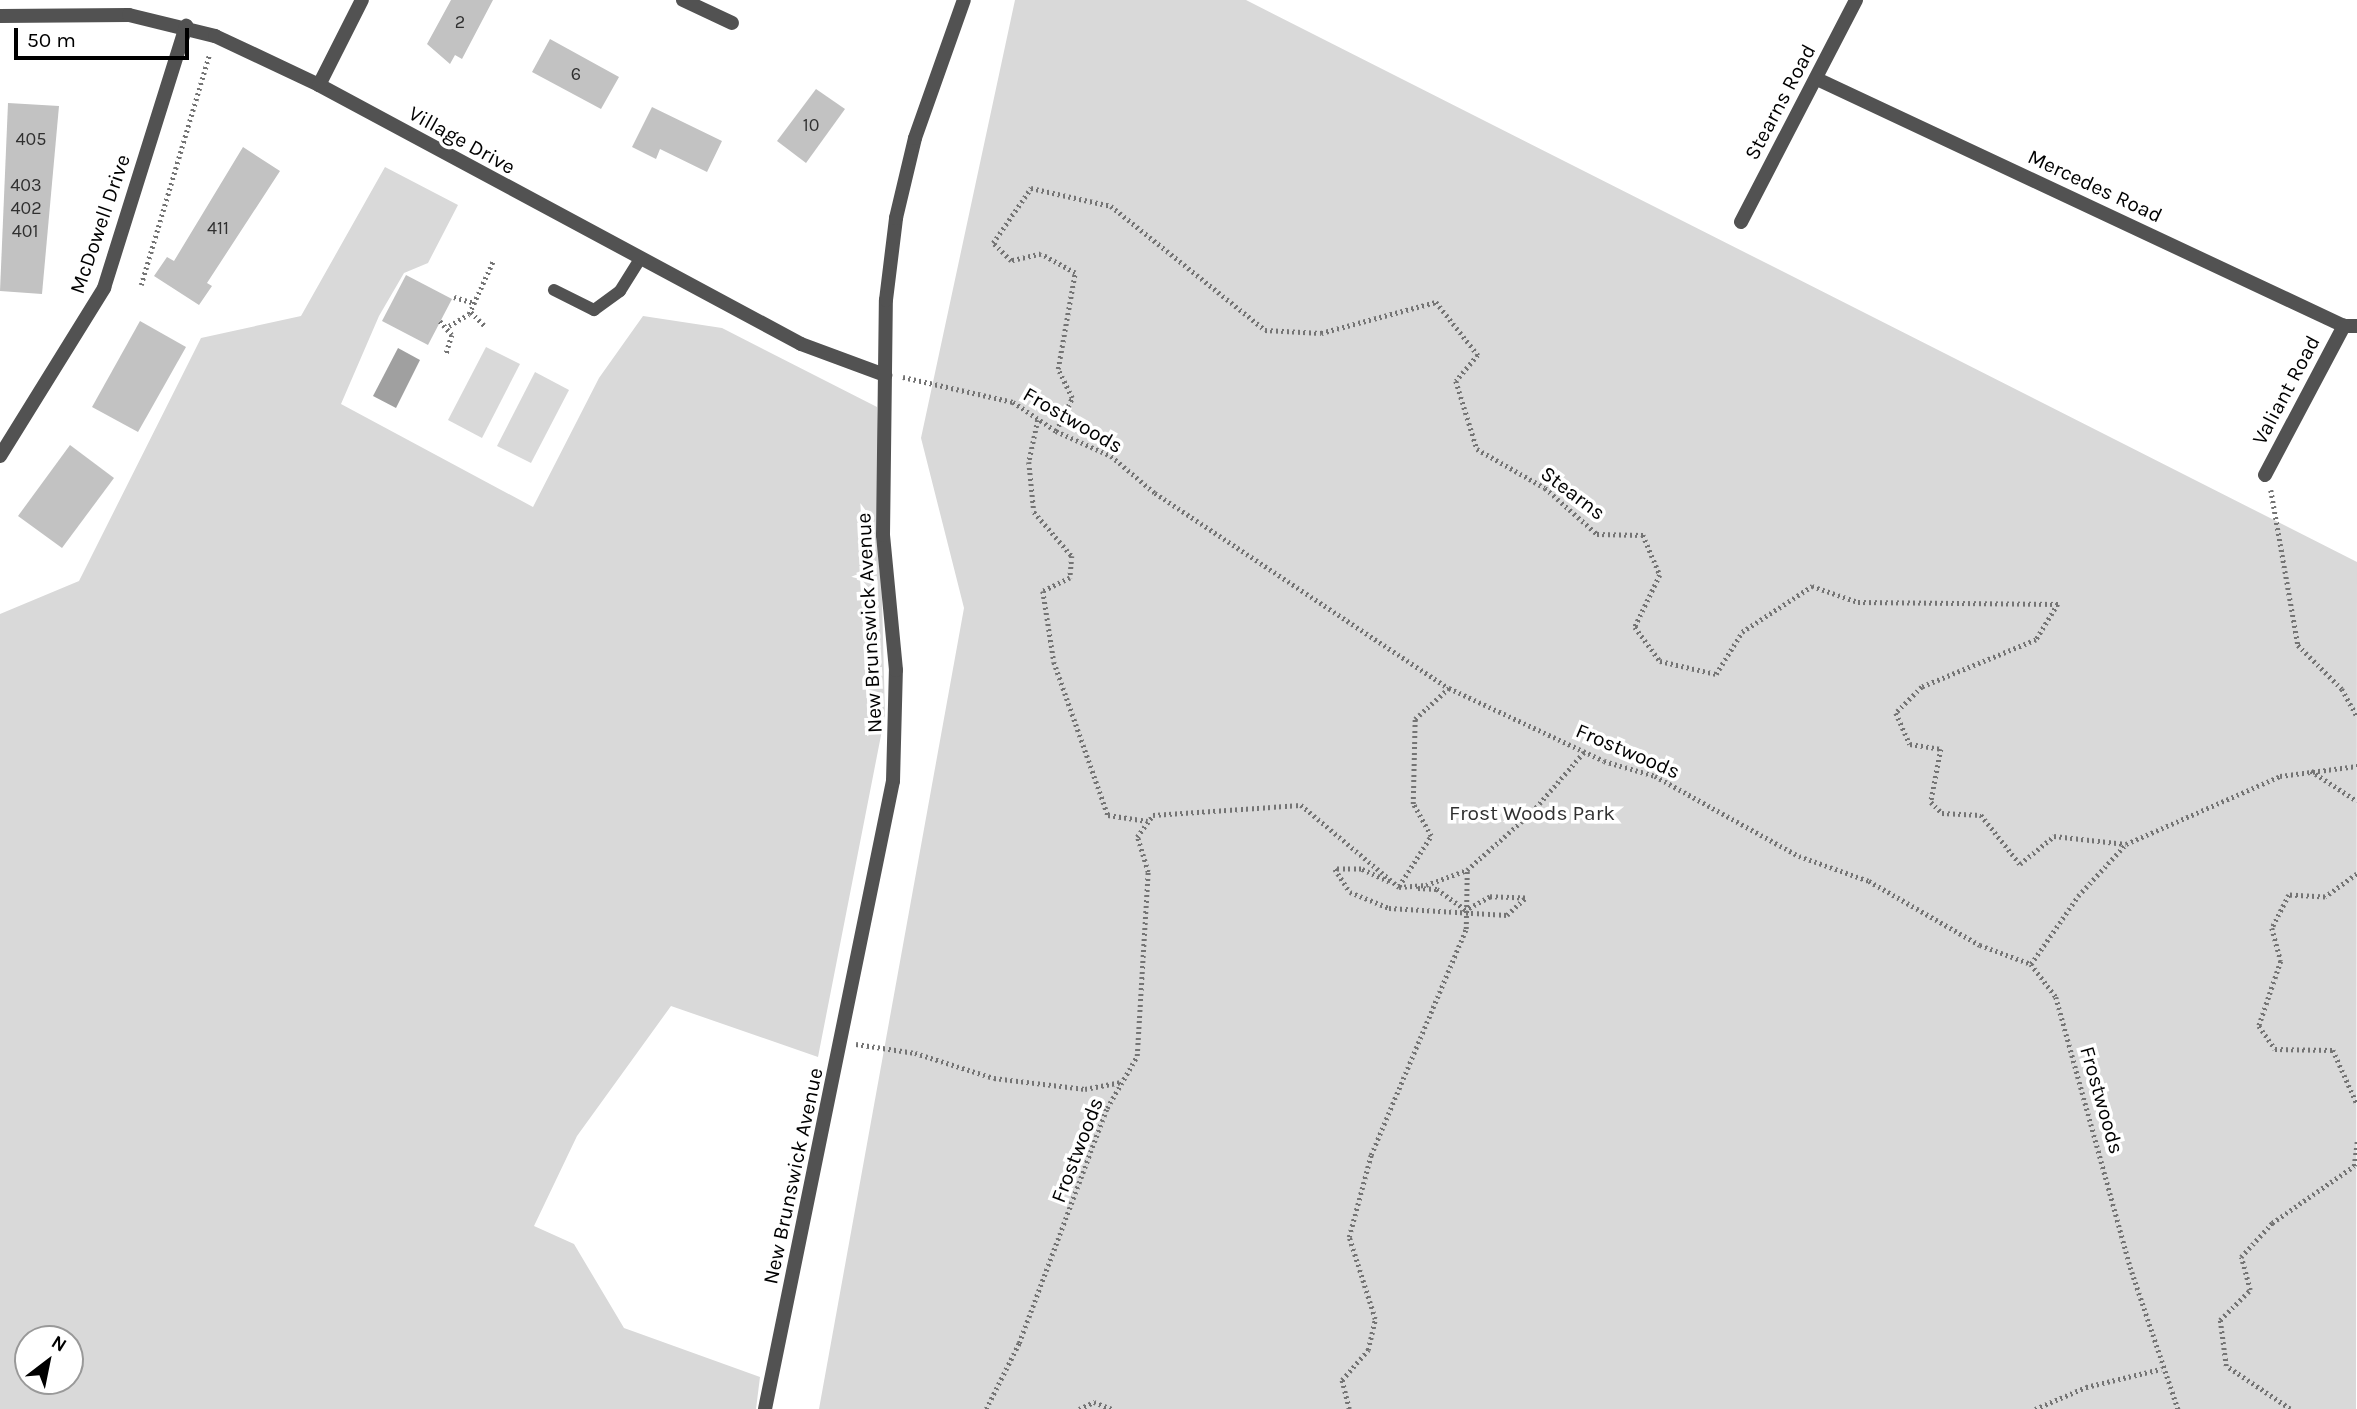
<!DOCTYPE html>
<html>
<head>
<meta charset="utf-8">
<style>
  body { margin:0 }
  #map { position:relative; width:2357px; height:1409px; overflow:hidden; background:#fff; font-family:Karla,sans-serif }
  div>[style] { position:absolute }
  .green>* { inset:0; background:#d9d9d9 }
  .water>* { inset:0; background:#a0a0a0 }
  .building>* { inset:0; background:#c2c2c2 }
  .path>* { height:4.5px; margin-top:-2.25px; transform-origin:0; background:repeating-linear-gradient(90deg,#747474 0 2px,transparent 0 5.5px) }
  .service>* { height:12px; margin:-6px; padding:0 6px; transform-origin:6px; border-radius:6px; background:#525252 }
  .minor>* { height:14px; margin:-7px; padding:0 7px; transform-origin:7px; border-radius:7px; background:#525252 }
  .tertiary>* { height:14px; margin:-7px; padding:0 7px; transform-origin:7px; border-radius:7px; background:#525252 }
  span { translate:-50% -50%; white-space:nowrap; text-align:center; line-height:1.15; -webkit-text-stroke:7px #fff; paint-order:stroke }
  .number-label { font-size:18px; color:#303030 }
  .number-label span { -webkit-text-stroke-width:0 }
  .street-label { font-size:21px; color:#000 }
  .park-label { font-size:21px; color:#303030 }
  .north { position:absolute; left:14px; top:1325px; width:70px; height:70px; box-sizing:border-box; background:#fff; border:2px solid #999; border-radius:50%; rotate:32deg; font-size:19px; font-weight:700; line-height:28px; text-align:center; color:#000 }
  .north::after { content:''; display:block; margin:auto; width:24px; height:32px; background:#000; clip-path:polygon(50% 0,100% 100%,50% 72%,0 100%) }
  .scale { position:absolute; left:14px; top:28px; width:175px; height:32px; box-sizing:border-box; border:4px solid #000; border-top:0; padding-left:9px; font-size:21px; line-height:24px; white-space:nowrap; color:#000; -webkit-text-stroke:5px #fff; paint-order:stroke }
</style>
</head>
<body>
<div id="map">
  <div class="green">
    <i style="clip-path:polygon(1015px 0,1246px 0,2357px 562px,2356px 1409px,819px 1409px,964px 608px,921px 438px)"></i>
    <i style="clip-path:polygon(evenodd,385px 167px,458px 205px,428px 263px,404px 273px,379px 316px,341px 404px,533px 507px,599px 378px,643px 316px,722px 328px,877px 407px,885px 715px,818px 1057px,671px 1006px,577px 1136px,534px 1226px,574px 1244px,624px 1328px,760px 1377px,756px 1409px,0 1409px,0 614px,79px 581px,201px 338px,301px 316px,385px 167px,28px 1339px,70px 1339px,70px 1381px,28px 1381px,28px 1339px)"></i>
    <i style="clip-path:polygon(486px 347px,520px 364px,482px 438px,448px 420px)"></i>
    <i style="clip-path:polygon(535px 372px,569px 390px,531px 463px,497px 446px)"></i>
  </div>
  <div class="water">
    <i style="clip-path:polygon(398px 348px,420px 360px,396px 408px,373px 396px)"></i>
  </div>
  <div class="building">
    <i style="clip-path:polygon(451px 0,493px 0,462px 59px,455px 55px,450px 64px,427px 44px)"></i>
    <i style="clip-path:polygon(550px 39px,619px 77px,601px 109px,532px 72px)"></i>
    <i style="clip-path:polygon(816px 89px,845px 109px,806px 163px,777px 141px)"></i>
    <i style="clip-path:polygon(8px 103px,59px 106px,42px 294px,0 291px)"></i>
    <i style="clip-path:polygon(652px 107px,722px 141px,707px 172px,660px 149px,656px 159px,632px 147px)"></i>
    <i style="clip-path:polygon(243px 147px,280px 171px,207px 283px,212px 286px,199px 305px,154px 276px,167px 257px,174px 261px)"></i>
    <i style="clip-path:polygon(406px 275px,452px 299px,428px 345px,382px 321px)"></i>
    <i style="clip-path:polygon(140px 321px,186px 347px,138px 432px,92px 407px)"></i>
    <i style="clip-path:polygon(70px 445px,114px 478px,62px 548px,18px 516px)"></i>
  </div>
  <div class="path">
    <i style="left:141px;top:285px;width:239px;rotate:-73.5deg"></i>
    <i style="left:454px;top:297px;width:22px;rotate:16deg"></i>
    <i style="left:471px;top:312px;width:21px;rotate:45deg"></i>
    <i style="left:440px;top:321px;width:18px;rotate:49deg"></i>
    <i style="left:452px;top:335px;width:21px;rotate:107deg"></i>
    <i style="left:449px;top:326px;width:23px;rotate:-31deg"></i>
    <i style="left:469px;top:314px;width:60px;rotate:-65.6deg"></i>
    <i style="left:903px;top:377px;width:113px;rotate:12.8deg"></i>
    <i style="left:1013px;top:402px;width:52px;rotate:34deg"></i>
    <i style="left:1056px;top:431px;width:60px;rotate:24.4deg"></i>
    <i style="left:1111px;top:456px;width:57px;rotate:40.1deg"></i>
    <i style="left:1155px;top:493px;width:353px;rotate:33.6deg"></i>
    <i style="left:1449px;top:688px;width:171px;rotate:25.2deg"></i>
    <i style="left:1604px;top:761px;width:53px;rotate:16.4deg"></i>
    <i style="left:1655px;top:776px;width:165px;rotate:29.1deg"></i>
    <i style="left:1799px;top:856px;width:74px;rotate:19.7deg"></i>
    <i style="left:1869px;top:881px;width:128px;rotate:30deg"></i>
    <i style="left:1980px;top:945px;width:54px;rotate:20.4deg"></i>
    <i style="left:2031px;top:964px;width:41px;rotate:52.9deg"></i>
    <i style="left:2056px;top:997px;width:285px;rotate:74.6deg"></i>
    <i style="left:2132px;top:1272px;width:145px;rotate:71.4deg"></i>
    <i style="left:1038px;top:420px;width:43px;rotate:102.1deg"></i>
    <i style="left:1029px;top:462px;width:50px;rotate:84.3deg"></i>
    <i style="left:1034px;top:512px;width:58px;rotate:49.2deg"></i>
    <i style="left:1072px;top:556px;width:22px;rotate:95deg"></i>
    <i style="left:1070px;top:578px;width:30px;rotate:154deg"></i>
    <i style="left:1043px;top:591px;width:72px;rotate:81.2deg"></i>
    <i style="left:1054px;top:662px;width:162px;rotate:70.6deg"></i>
    <i style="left:1108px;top:815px;width:40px;rotate:8.5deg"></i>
    <i style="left:1056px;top:431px;width:37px;rotate:-64deg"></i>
    <i style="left:1072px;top:398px;width:32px;rotate:-116deg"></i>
    <i style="left:1058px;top:369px;width:97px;rotate:-80deg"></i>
    <i style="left:1075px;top:273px;width:39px;rotate:-151deg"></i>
    <i style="left:1041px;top:254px;width:31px;rotate:167deg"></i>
    <i style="left:1011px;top:261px;width:25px;rotate:-135deg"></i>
    <i style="left:993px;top:243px;width:67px;rotate:-55.4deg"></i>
    <i style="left:1031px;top:188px;width:82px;rotate:12.7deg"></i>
    <i style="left:1111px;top:206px;width:198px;rotate:38.8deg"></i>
    <i style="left:1265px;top:330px;width:56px;rotate:3.1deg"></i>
    <i style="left:1321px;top:333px;width:119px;rotate:-15.1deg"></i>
    <i style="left:1436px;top:302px;width:68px;rotate:51.6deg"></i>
    <i style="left:1478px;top:355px;width:34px;rotate:130deg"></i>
    <i style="left:1456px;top:381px;width:71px;rotate:72.8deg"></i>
    <i style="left:1477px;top:449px;width:78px;rotate:29.8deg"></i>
    <i style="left:1545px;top:488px;width:69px;rotate:41.5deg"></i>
    <i style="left:1597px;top:534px;width:46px;rotate:1.2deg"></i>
    <i style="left:1643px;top:535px;width:43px;rotate:67deg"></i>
    <i style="left:1660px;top:575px;width:58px;rotate:115.7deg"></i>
    <i style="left:1635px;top:627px;width:42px;rotate:53.7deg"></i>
    <i style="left:1660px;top:661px;width:57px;rotate:13.1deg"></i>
    <i style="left:1716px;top:674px;width:49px;rotate:-58.2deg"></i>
    <i style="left:1742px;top:632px;width:84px;rotate:-33.3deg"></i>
    <i style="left:1812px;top:586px;width:49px;rotate:19.2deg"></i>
    <i style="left:1858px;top:602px;width:200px;rotate:0.6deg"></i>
    <i style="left:2058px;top:604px;width:42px;rotate:121.4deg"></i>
    <i style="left:2036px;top:640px;width:123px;rotate:157.6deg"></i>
    <i style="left:1922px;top:687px;width:37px;rotate:135deg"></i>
    <i style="left:1896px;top:713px;width:34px;rotate:66deg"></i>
    <i style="left:1910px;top:744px;width:31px;rotate:9deg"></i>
    <i style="left:1941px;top:749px;width:54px;rotate:100.7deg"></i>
    <i style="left:1931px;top:802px;width:16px;rotate:45deg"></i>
    <i style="left:1942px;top:813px;width:39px;rotate:3deg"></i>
    <i style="left:1981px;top:815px;width:63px;rotate:51.5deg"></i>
    <i style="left:2020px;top:864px;width:44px;rotate:-39.5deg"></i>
    <i style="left:2054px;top:836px;width:72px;rotate:6.3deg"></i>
    <i style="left:2271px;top:490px;width:157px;rotate:80.1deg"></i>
    <i style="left:2298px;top:645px;width:62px;rotate:45deg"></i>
    <i style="left:2342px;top:689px;width:31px;rotate:61deg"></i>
    <i style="left:2311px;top:771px;width:55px;rotate:33.1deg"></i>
    <i style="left:2357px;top:874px;width:39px;rotate:144deg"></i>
    <i style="left:2325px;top:897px;width:36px;rotate:-177deg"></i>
    <i style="left:2289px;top:895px;width:37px;rotate:117deg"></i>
    <i style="left:2272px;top:928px;width:34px;rotate:75deg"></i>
    <i style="left:2281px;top:961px;width:69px;rotate:108.7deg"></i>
    <i style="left:2259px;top:1026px;width:28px;rotate:55deg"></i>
    <i style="left:2275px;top:1049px;width:58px;rotate:1deg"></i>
    <i style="left:2333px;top:1050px;width:59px;rotate:66deg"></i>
    <i style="left:1389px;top:882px;width:31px;rotate:-155deg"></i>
    <i style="left:1361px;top:869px;width:26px;rotate:180deg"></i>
    <i style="left:1335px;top:869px;width:27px;rotate:57deg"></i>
    <i style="left:1350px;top:892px;width:42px;rotate:22.3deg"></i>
    <i style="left:1389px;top:908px;width:118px;rotate:3.4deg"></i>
    <i style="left:1507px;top:915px;width:25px;rotate:-43deg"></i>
    <i style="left:1525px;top:898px;width:35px;rotate:-178deg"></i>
    <i style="left:1490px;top:897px;width:26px;rotate:151deg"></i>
    <i style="left:1399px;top:886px;width:59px;rotate:-57.4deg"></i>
    <i style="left:1431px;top:836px;width:37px;rotate:-119deg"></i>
    <i style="left:1413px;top:804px;width:85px;rotate:-88.7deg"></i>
    <i style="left:1415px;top:719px;width:46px;rotate:-42.4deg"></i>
    <i style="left:1418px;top:888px;width:19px;rotate:3deg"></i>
    <i style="left:1437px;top:889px;width:36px;rotate:36deg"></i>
    <i style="left:2031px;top:964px;width:83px;rotate:-55.3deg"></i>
    <i style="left:2078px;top:896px;width:71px;rotate:-47.3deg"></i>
    <i style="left:2126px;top:844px;width:168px;rotate:-23.8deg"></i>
    <i style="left:2280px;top:776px;width:78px;rotate:-7.4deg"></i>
    <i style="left:856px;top:1044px;width:60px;rotate:8.7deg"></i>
    <i style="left:915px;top:1053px;width:83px;rotate:17.6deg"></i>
    <i style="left:994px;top:1078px;width:92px;rotate:6.9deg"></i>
    <i style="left:1085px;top:1089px;width:37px;rotate:-11deg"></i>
    <i style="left:986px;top:1409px;width:74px;rotate:-63.4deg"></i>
    <i style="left:1019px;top:1343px;width:251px;rotate:-69.5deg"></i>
    <i style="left:1107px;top:1108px;width:60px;rotate:-60deg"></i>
    <i style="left:1137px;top:1056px;width:184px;rotate:-86.6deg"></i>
    <i style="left:1148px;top:872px;width:37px;rotate:-107deg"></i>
    <i style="left:1137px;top:837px;width:27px;rotate:-54deg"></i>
    <i style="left:1153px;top:815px;width:148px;rotate:-3.9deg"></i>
    <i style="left:1301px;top:805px;width:128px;rotate:39.9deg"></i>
    <i style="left:1399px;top:887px;width:27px;rotate:-4deg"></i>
    <i style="left:1426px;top:885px;width:44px;rotate:-20.1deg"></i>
    <i style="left:1079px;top:1409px;width:17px;rotate:-25deg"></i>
    <i style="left:1094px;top:1402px;width:19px;rotate:21deg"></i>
    <i style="left:1349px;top:1409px;width:30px;rotate:-104deg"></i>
    <i style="left:1342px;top:1380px;width:40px;rotate:-49deg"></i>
    <i style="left:1368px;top:1350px;width:32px;rotate:-77deg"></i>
    <i style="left:1375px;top:1319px;width:86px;rotate:-107.6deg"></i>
    <i style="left:1349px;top:1237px;width:85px;rotate:-75deg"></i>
    <i style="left:1371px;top:1155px;width:245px;rotate:-67.2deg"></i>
    <i style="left:1466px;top:929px;width:59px;rotate:-89deg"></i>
    <i style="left:1467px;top:870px;width:87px;rotate:-41.7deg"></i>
    <i style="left:1532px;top:812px;width:79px;rotate:-49.1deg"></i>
    <i style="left:2035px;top:1409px;width:56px;rotate:-23.3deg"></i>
    <i style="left:2086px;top:1387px;width:77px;rotate:-13.5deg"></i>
    <i style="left:2290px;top:1409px;width:77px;rotate:-146.1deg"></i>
    <i style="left:2226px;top:1366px;width:46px;rotate:-97.4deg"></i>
    <i style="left:2220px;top:1320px;width:42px;rotate:-45deg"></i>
    <i style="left:2250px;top:1290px;width:34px;rotate:-105deg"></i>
    <i style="left:2241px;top:1257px;width:46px;rotate:-47.6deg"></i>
    <i style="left:2272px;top:1223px;width:100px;rotate:-34.8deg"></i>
    <i style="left:2354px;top:1166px;width:26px;rotate:-83deg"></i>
  </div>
  <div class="service">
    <i style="left:554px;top:290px;width:45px;rotate:26.6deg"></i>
    <i style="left:594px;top:310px;width:32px;rotate:-36deg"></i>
    <i style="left:620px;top:291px;width:36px;rotate:-58deg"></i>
  </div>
  <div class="minor">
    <i style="left:683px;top:0;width:54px;rotate:25.1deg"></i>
    <i style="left:0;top:16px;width:129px;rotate:-0.4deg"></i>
    <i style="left:129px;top:15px;width:89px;rotate:13.7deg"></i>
    <i style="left:215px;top:36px;width:115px;rotate:25.2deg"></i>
    <i style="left:319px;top:85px;width:547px;rotate:28.25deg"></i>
    <i style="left:801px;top:344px;width:90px;rotate:20.3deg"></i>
    <i style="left:1817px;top:79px;width:582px;rotate:25.11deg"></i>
    <i style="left:2344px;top:326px;width:13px"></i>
    <i style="left:319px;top:85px;width:95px;rotate:-63.2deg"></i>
    <i style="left:1741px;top:222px;width:250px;rotate:-62.6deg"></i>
    <i style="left:0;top:456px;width:198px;rotate:-58.2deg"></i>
    <i style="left:104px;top:288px;width:275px;rotate:-72.6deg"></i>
    <i style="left:2265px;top:475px;width:169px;rotate:-62.1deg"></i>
  </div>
  <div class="tertiary">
    <i style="left:765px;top:1409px;width:641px;rotate:-78.48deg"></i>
    <i style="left:893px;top:781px;width:111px;rotate:-88.5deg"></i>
    <i style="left:896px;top:670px;width:136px;rotate:-95.5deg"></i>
    <i style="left:883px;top:535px;width:235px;rotate:-89.3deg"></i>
    <i style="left:886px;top:300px;width:83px;rotate:-83deg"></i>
    <i style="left:896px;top:218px;width:82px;rotate:-76.6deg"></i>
    <i style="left:915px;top:138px;width:146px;rotate:-70.5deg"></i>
  </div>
  <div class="number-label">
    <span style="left:460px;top:22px">2</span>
    <span style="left:576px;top:74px">6</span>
    <span style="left:811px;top:125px">10</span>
    <span style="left:31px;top:139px">405</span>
    <span style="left:26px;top:185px">403</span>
    <span style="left:26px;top:208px">402</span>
    <span style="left:218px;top:228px">411</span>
    <span style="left:25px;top:231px">401</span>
  </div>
  <div class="street-label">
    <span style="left:1780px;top:102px;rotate:-62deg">Stearns Road</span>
    <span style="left:462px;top:140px;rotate:29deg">Village Drive</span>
    <span style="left:2095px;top:186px;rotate:25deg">Mercedes Road</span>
    <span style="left:100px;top:224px;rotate:-71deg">McDowell Drive</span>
    <span style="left:2286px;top:390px;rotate:-62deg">Valiant Road</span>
    <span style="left:1073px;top:420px;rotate:30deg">Frostwoods</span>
    <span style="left:1573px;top:493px;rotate:37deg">Stearns</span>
    <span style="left:869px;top:623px;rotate:-93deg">New Brunswick Avenue</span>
    <span style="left:1628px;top:751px;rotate:23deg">Frostwoods</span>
    <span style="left:2102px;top:1100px;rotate:74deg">Frostwoods</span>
    <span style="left:1077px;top:1150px;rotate:-69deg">Frostwoods</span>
    <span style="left:793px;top:1176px;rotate:-78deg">New Brunswick Avenue</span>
  </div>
  <div class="park-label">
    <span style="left:1532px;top:813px">Frost Woods Park</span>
  </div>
  <div class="north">N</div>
  <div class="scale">50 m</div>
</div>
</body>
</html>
